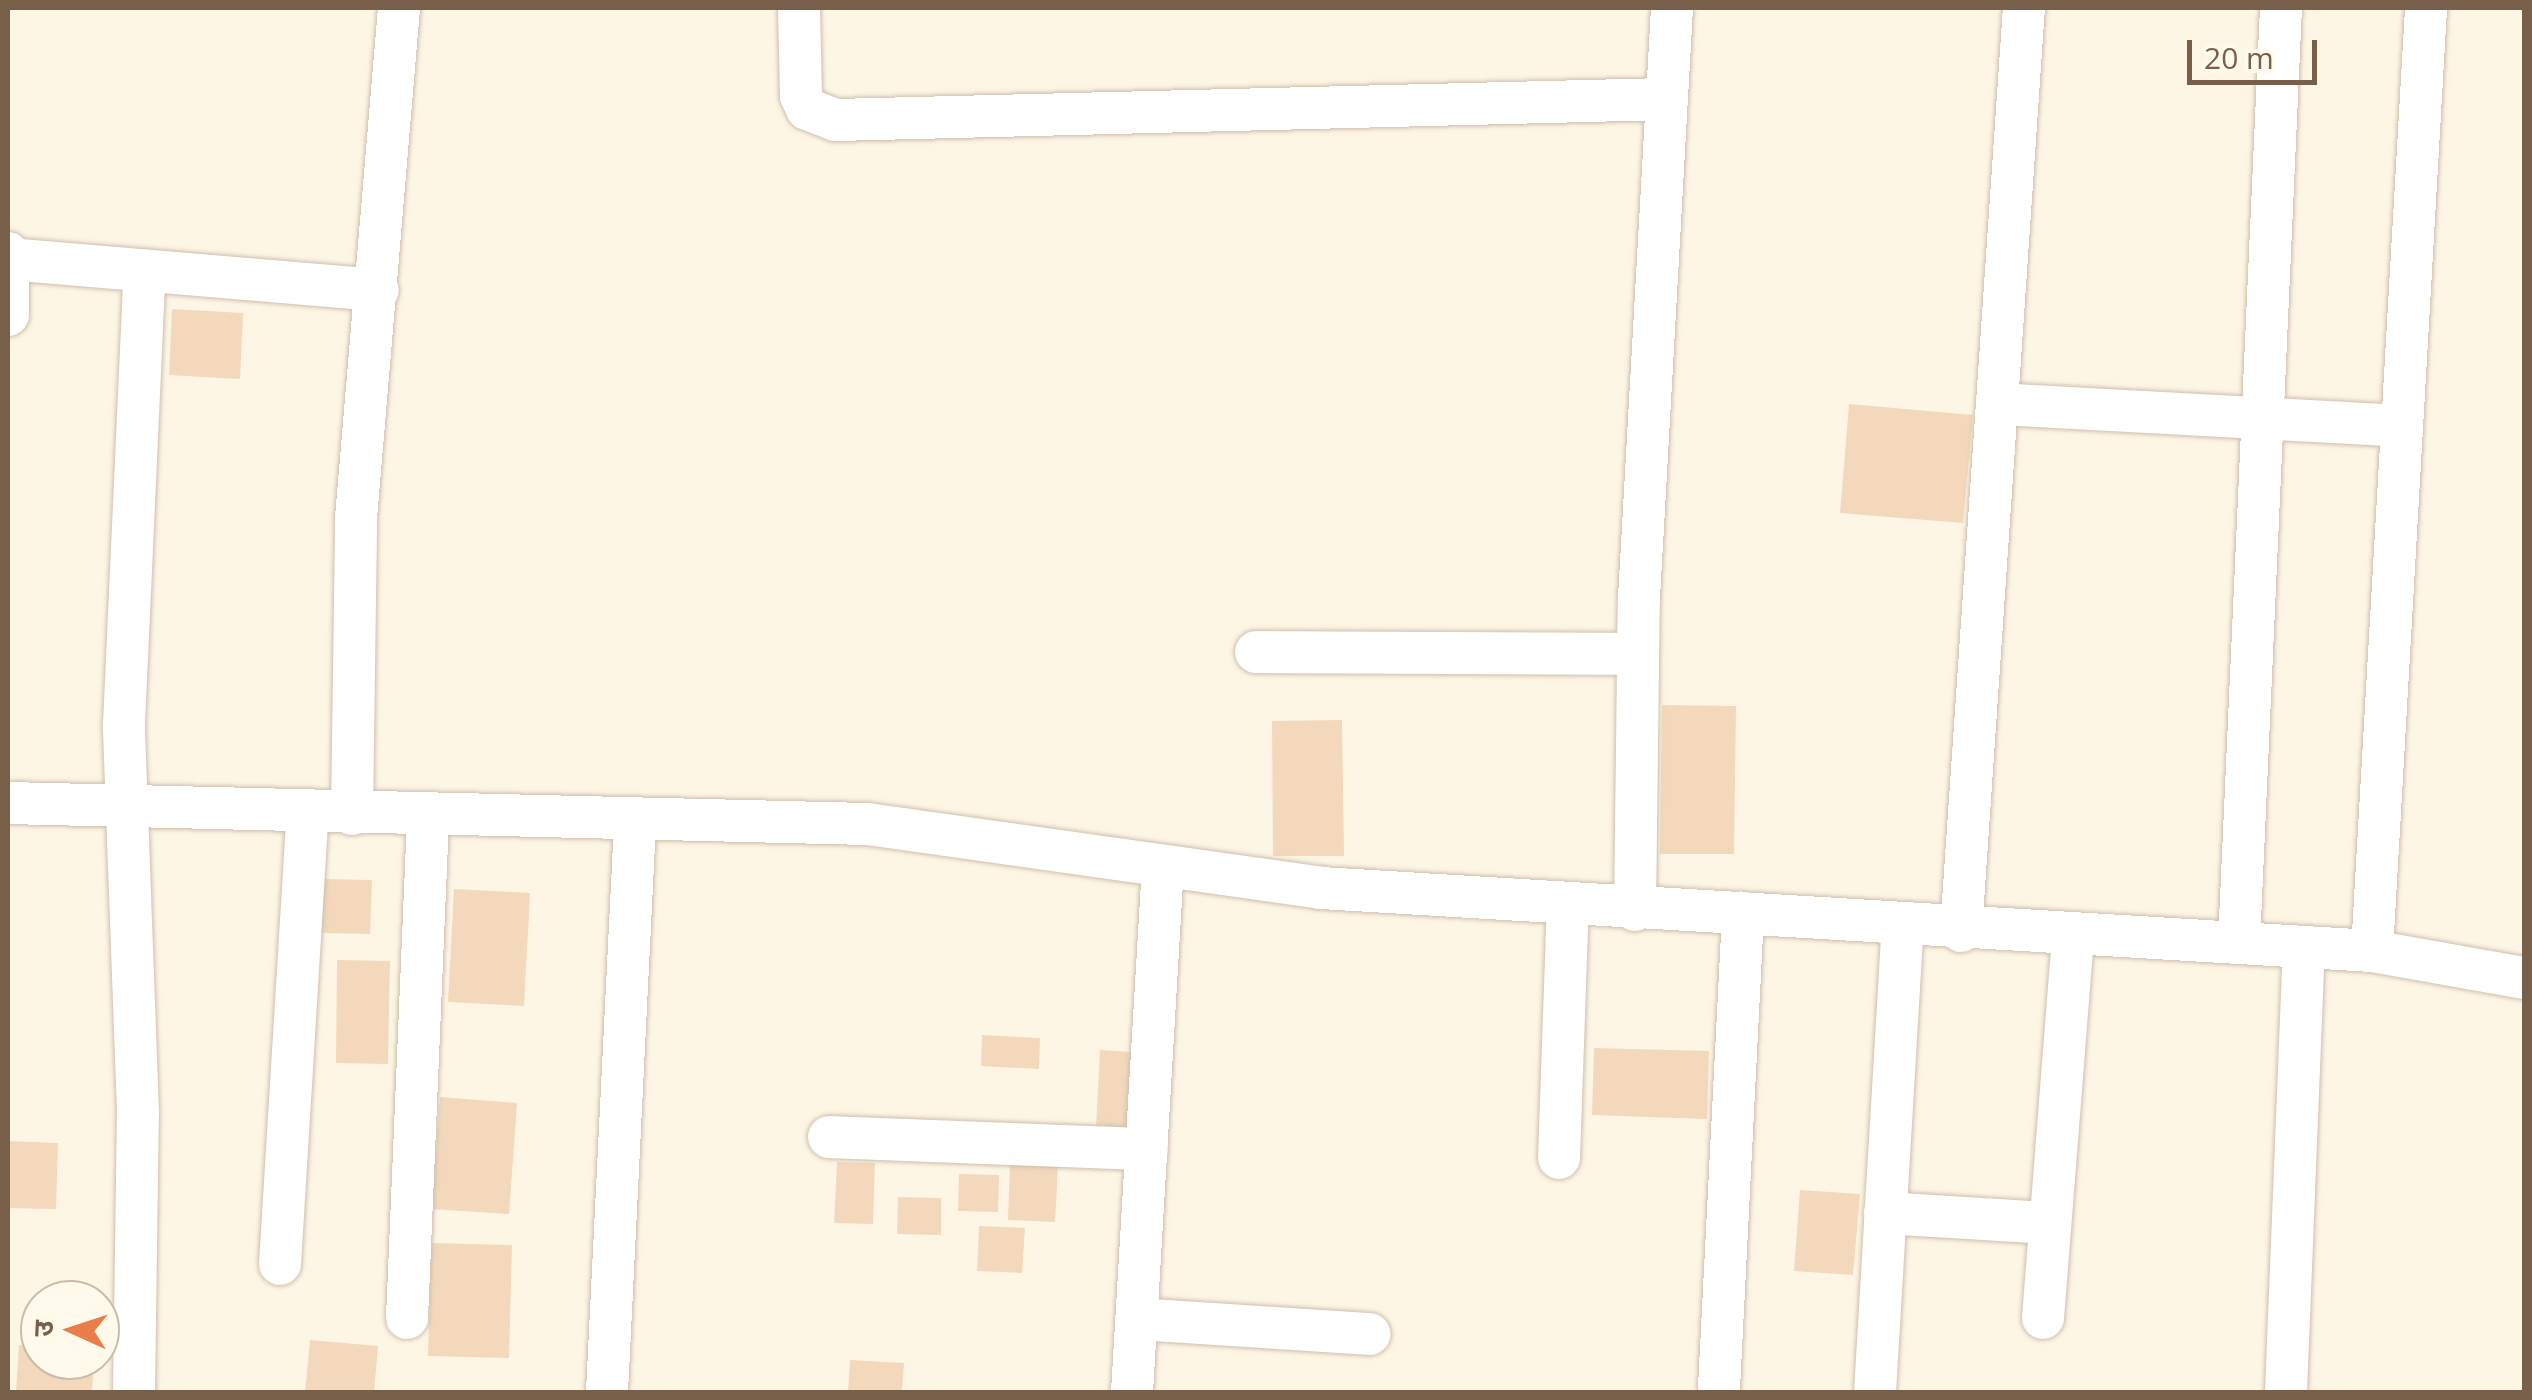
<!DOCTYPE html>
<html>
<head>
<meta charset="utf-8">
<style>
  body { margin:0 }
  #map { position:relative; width:2532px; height:1400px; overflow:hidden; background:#fdf6e5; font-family:"Open Sans","Noto Sans Devanagari",sans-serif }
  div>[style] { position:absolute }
  .building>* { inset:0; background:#f3d8bc }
  .roads { filter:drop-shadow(0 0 2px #cfbfab) drop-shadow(0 0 2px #cfbfab) }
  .street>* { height:42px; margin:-21px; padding:0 21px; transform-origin:21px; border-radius:21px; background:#fff }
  span { translate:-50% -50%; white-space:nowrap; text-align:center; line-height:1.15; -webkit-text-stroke:9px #fffaec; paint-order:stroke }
  .frame { position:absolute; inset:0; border:10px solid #775f49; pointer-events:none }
  .north { position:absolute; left:20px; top:1280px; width:100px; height:100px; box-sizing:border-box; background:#fffaec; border:2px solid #c9bcab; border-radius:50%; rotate:273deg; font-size:28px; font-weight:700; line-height:40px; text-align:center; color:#775f49 }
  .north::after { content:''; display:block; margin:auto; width:35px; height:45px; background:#e97e48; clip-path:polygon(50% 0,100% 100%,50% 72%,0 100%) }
  .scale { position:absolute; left:2187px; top:40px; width:130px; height:45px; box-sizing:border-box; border:5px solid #775f49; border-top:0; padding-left:12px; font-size:30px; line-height:35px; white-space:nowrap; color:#775f49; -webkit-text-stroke:8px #fffaec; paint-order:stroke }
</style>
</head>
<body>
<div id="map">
  <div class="building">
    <i style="clip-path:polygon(172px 309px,243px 313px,240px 379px,169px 375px)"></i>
    <i style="clip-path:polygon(1849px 404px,1973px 415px,1963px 523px,1840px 513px)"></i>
    <i style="clip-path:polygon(1662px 705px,1736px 706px,1734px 854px,1660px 854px)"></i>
    <i style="clip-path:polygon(1342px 720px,1344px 856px,1273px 856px,1272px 721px)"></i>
    <i style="clip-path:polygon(323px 879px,372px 880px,370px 934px,322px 933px)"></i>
    <i style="clip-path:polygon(454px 889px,530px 893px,524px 1006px,448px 1002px)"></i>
    <i style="clip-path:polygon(337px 960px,390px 961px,388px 1064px,336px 1063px)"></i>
    <i style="clip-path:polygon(982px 1035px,1040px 1038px,1039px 1069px,981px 1066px)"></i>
    <i style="clip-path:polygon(1594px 1048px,1709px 1051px,1707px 1119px,1592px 1115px)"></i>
    <i style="clip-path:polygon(1100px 1050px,1131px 1052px,1127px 1128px,1096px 1127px)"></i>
    <i style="clip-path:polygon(440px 1097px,517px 1103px,509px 1214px,432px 1209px)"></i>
    <i style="clip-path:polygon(8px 1141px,58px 1143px,56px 1209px,8px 1208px)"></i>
    <i style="clip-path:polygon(837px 1162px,875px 1163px,873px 1224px,834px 1223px)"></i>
    <i style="clip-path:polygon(1010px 1162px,1058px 1164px,1055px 1222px,1008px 1220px)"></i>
    <i style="clip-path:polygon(959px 1174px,999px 1175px,998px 1212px,958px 1211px)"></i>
    <i style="clip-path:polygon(1800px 1190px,1860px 1194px,1853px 1275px,1794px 1271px)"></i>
    <i style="clip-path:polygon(898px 1197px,941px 1198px,941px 1235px,897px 1234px)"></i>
    <i style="clip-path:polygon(979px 1226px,1025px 1228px,1022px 1273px,977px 1271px)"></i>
    <i style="clip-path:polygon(431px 1243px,512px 1245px,509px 1358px,428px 1356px)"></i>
    <i style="clip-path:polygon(310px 1340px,378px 1346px,374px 1392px,305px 1392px)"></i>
    <i style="clip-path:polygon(19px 1345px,40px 1346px,40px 1360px,94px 1360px,92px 1392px,16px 1392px)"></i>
    <i style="clip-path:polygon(850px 1360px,904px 1363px,902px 1392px,848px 1392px)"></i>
  </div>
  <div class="roads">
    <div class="street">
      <i style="left:799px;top:8px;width:88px;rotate:88.7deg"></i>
      <i style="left:801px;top:96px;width:14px;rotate:65deg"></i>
      <i style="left:807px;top:109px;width:31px;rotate:21deg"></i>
      <i style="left:836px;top:120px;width:831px;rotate:-1.45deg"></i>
      <i style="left:8px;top:253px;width:62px;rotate:90deg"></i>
      <i style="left:8px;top:259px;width:371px;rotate:4.8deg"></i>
      <i style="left:1998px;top:404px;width:402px;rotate:3.1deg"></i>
      <i style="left:1256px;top:652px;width:381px;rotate:0.3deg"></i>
      <i style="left:8px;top:803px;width:859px;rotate:1.4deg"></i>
      <i style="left:867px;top:824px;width:458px;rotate:8deg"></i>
      <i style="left:1321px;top:888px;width:1053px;rotate:3.43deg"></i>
      <i style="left:2372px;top:951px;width:154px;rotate:10.1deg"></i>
      <i style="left:352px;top:814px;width:296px;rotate:-89.2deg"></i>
      <i style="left:356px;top:518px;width:512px;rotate:-85.18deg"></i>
      <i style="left:1635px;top:910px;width:312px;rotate:-89.3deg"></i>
      <i style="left:1639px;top:598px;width:591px;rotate:-86.8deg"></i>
      <i style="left:1961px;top:931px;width:925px;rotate:-86.1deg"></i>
      <i style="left:2239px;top:943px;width:936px;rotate:-87.43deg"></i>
      <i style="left:2372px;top:951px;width:945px;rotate:-86.72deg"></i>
      <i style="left:829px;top:1137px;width:318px;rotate:2.2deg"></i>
      <i style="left:1559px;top:1158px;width:252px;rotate:-88deg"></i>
      <i style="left:1885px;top:1213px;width:165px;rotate:3.5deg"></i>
      <i style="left:280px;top:1264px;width:453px;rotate:-86.5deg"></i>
      <i style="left:407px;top:1318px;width:500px;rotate:-87.59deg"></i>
      <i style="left:2043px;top:1318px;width:382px;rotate:-85.5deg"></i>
      <i style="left:1137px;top:1319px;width:233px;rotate:3.7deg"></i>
      <i style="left:1719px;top:1388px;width:476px;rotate:-87.1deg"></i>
      <i style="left:134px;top:1392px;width:280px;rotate:-89.2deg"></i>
      <i style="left:138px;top:1112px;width:388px;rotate:-92.1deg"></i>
      <i style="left:124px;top:724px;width:454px;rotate:-87.4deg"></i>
      <i style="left:607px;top:1392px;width:569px;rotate:-87.18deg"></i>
      <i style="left:1132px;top:1392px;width:527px;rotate:-86.63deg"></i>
      <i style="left:1875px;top:1392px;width:467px;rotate:-86.6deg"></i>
      <i style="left:2286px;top:1392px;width:445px;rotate:-87.7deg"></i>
    </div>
  </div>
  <div class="frame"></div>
  <div class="north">उ</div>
  <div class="scale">20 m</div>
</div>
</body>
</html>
